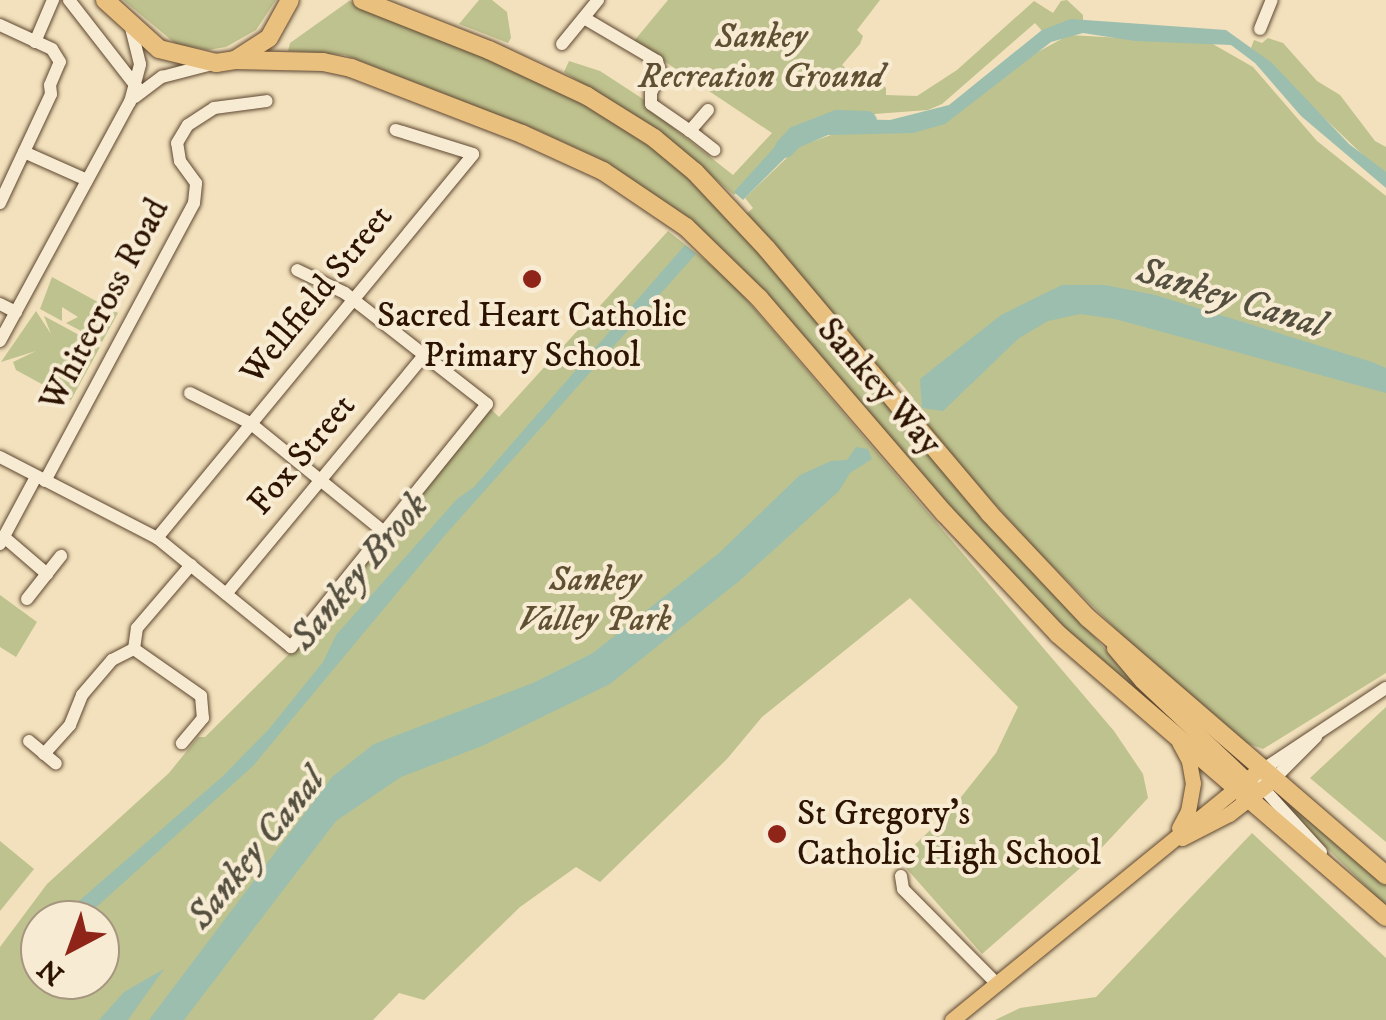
<!DOCTYPE html>
<html>
<head>
<meta charset="utf-8">
<style>
  body { margin:0 }
  #map { position:relative; width:1386px; height:1020px; overflow:hidden; background:#f2e1bc; font-family:"IM FELL DW Pica",serif }
  div>[style] { position:absolute }
  .green>* { inset:0; background:#bec28e }
  .water>* { inset:0; background:#9bbeaf }
  .river>* { height:20px; margin:-10px; padding:0 10px; transform-origin:10px; border-radius:10px; background:#9bbeaf }
  .roads { filter:drop-shadow(0 0 2px #5e4630) drop-shadow(0 0 2px #5e4630) }
  .minor>* { height:12px; margin:-6px; padding:0 6px; transform-origin:6px; border-radius:6px; background:#f7ecd3 }
  .major>* { height:15px; margin:-7.5px; padding:0 7.5px; transform-origin:7.5px; border-radius:7.5px; background:#e9c07e }
  .highway>* { height:18px; margin:-9px; padding:0 9px; transform-origin:9px; border-radius:9px; background:#e9c07e }
  .dots>* { width:28px; height:28px; translate:-50% -50%; box-sizing:border-box; border:5px solid #f7ecd3; border-radius:50% }
  span { translate:-50% -50%; white-space:nowrap; text-align:center; line-height:1.15; -webkit-text-stroke:8px #f7ecd3; paint-order:stroke }
  .park-label { font-size:35px; color:#605033; font-style:italic }
  .street-label { font-size:35px; color:#2d1302 }
  .poi-label { font-size:35px; color:#2d1302 }
  .left { translate:0 -50%; text-align:left }
  .water-label { font-size:38px; color:#544f3f; font-style:italic }
  .north { position:absolute; left:20px; top:900px; width:100px; height:100px; box-sizing:border-box; background:#f7ecd3; border:2px solid #a6957f; border-radius:50%; rotate:221deg; font-size:28px; font-weight:700; line-height:40px; text-align:center; color:#2d1302 }
  .north::after { content:''; display:block; margin:auto; width:35px; height:45px; background:#8f2418; clip-path:polygon(50% 0,100% 100%,50% 72%,0 100%) }
</style>
</head>
<body>
<div id="map">
  <div class="green">
    <i style="clip-path:polygon(123px 0,276px 0,256px 30px,226px 47px,208px 50px,176px 44px)"></i>
    <i style="clip-path:polygon(479px 0,492px 0,507px 12px,511px 38px,508px 43px,459px 24px)"></i>
    <i style="clip-path:polygon(668px 0,880px 0,857px 30px,863px 36px,860px 44px,842px 65px,856px 77px,871px 73px,886px 88px,886px 95px,917px 96px,957px 70px,1034px 1px,1053px 13px,1061px 1px,1067px 0,1083px 15px,1083px 23px,1043px 32px,1035px 23px,942px 104px,928px 110px,834px 117px,793px 135px,734px 195px,672px 142px,564px 72px,569px 61px,600px 71px,660px 110px,671px 126px,733px 175px,772px 133px,634px 41px)"></i>
    <i style="clip-path:polygon(349px 1px,556px 87px,654px 146px,717px 203px,1125px 672px,1217px 757px,1214px 761px,1054px 623px,676px 209px,600px 159px,539px 131px,345px 55px,288px 51px,290px 43px)"></i>
    <i style="clip-path:polygon(1069px 35px,1211px 43px,1253px 67px,1317px 141px,1386px 196px,1386px 673px,1263px 749px,1241px 741px,1139px 652px,1037px 551px,907px 407px,914px 399px,899px 381px,893px 387px,745px 215px,753px 208px,745px 198px,799px 146px,837px 133px,937px 124px,1023px 60px)"></i>
    <i style="clip-path:polygon(1268px 38px,1283px 43px,1317px 81px,1340px 95px,1375px 141px,1386px 147px,1386px 177px,1251px 48px,1254px 40px,1262px 43px)"></i>
    <i style="clip-path:polygon(evenodd,668px 231px,729px 279px,1114px 731px,1143px 774px,1148px 798px,1094px 856px,982px 954px,899px 860px,950px 811px,996px 753px,1018px 707px,910px 598px,762px 717px,727px 759px,600px 882px,576px 867px,520px 907px,424px 1000px,399px 993px,373px 1020px,0 1020px,0 947px,47px 884px,169px 773px,198px 737px,205px 737px,294px 649px,490px 408px,499px 417px,668px 231px,40px 920px,100px 920px,100px 980px,40px 980px,40px 920px)"></i>
    <i style="clip-path:polygon(52px 277px,118px 313px,102px 342px,66px 323px,78px 317px,62px 307px,62px 321px,40px 309px)"></i>
    <i style="clip-path:polygon(36px 311px,51px 334px,44px 316px,92px 342px,77px 344px,78px 347px,100px 347px,71px 400px,16px 370px,13px 362px,36px 351px,1px 362px)"></i>
    <i style="clip-path:polygon(0 595px,37px 622px,16px 657px,0 647px)"></i>
    <i style="clip-path:polygon(1386px 707px,1386px 842px,1310px 778px)"></i>
    <i style="clip-path:polygon(1279px 797px,1386px 883px,1386px 906px,1296px 818px)"></i>
    <i style="clip-path:polygon(1252px 833px,1386px 958px,1386px 1020px,995px 1020px,1020px 1008px,1096px 997px)"></i>
    <i style="clip-path:polygon(0 841px,34px 869px,0 911px)"></i>
  </div>
  <div class="water">
    <i style="clip-path:polygon(1071px 19px,1226px 30px,1272px 63px,1349px 144px,1386px 172px,1386px 188px,1301px 116px,1255px 63px,1231px 45px,1135px 41px,1083px 33px,1051px 42px,945px 124px,913px 133px,828px 135px,793px 150px,743px 200px,734px 192px,780px 141px,844px 119px,890px 120px,949px 105px,1042px 30px)"></i>
    <i style="clip-path:polygon(685px 245px,696px 254px,446px 534px,253px 766px,82px 920px,57px 920px,223px 776px,269px 729px,323px 662px,336px 635px,457px 499px,474px 487px)"></i>
    <i style="clip-path:polygon(1062px 285px,1105px 285px,1155px 295px,1372px 362px,1386px 368px,1386px 393px,1115px 319px,1080px 314px,1048px 321px,1019px 338px,943px 411px,922px 408px,920px 379px,1001px 315px)"></i>
    <i style="clip-path:polygon(856px 447px,868px 449px,872px 459px,850px 473px,839px 491px,738px 582px,610px 684px,482px 746px,401px 777px,336px 821px,184px 1020px,149px 1020px,332px 777px,374px 744px,533px 683px,593px 653px,719px 553px,800px 475px,831px 461px,847px 460px)"></i>
    <i style="clip-path:polygon(164px 969px,128px 1020px,99px 1020px,124px 992px)"></i>
  </div>
  <div class="river">
    <i style="left:785px;top:148px;width:16px;rotate:-47deg"></i>
    <i style="left:796px;top:136px;width:44px;rotate:-21.3deg"></i>
    <i style="left:837px;top:120px;width:30px;rotate:2deg"></i>
  </div>
  <div class="roads">
    <div class="minor">
      <i style="left:69px;top:0;width:114px;rotate:52.1deg"></i>
      <i style="left:584px;top:18px;width:85px;rotate:30.5deg"></i>
      <i style="left:657px;top:61px;width:11px;rotate:75deg"></i>
      <i style="left:660px;top:72px;width:23px;rotate:113deg"></i>
      <i style="left:651px;top:93px;width:11px;rotate:90deg"></i>
      <i style="left:651px;top:104px;width:47px;rotate:34.7deg"></i>
      <i style="left:1260px;top:29px;width:31px;rotate:-68deg"></i>
      <i style="left:35px;top:42px;width:46px;rotate:-66.8deg"></i>
      <i style="left:562px;top:44px;width:57px;rotate:-50.7deg"></i>
      <i style="left:135px;top:97px;width:34px;rotate:-37deg"></i>
      <i style="left:162px;top:77px;width:52px;rotate:-14.6deg"></i>
      <i style="left:708px;top:110px;width:28px;rotate:131deg"></i>
      <i style="left:690px;top:131px;width:31px;rotate:38deg"></i>
      <i style="left:24px;top:152px;width:69px;rotate:24deg"></i>
      <i style="left:0;top:203px;width:120px;rotate:-64.9deg"></i>
      <i style="left:51px;top:94px;width:9px;rotate:-96deg"></i>
      <i style="left:50px;top:85px;width:25px;rotate:-67deg"></i>
      <i style="left:60px;top:62px;width:15px;rotate:-122deg"></i>
      <i style="left:52px;top:49px;width:57px;rotate:-155.2deg"></i>
      <i style="left:0;top:304px;width:18px;rotate:27deg"></i>
      <i style="left:0;top:341px;width:272px;rotate:-61.5deg"></i>
      <i style="left:130px;top:102px;width:39px;rotate:-75deg"></i>
      <i style="left:140px;top:64px;width:38px;rotate:-104deg"></i>
      <i style="left:190px;top:393px;width:67px;rotate:26.6deg"></i>
      <i style="left:250px;top:423px;width:173px;rotate:39.1deg"></i>
      <i style="left:0;top:457px;width:177px;rotate:27.3deg"></i>
      <i style="left:157px;top:538px;width:173px;rotate:39.1deg"></i>
      <i style="left:291px;top:647px;width:312px;rotate:-51.1deg"></i>
      <i style="left:487px;top:404px;width:180px;rotate:-142deg"></i>
      <i style="left:345px;top:293px;width:53px;rotate:-154.4deg"></i>
      <i style="left:45px;top:481px;width:315px;rotate:-61.8deg"></i>
      <i style="left:194px;top:203px;width:20px;rotate:-84deg"></i>
      <i style="left:196px;top:183px;width:27px;rotate:-126deg"></i>
      <i style="left:180px;top:161px;width:18px;rotate:-99deg"></i>
      <i style="left:177px;top:143px;width:21px;rotate:-59deg"></i>
      <i style="left:188px;top:125px;width:31px;rotate:-33deg"></i>
      <i style="left:214px;top:108px;width:53px;rotate:-7.5deg"></i>
      <i style="left:4px;top:537px;width:57px;rotate:40.7deg"></i>
      <i style="left:157px;top:538px;width:497px;rotate:-50.5deg"></i>
      <i style="left:473px;top:154px;width:81px;rotate:-162.7deg"></i>
      <i style="left:0;top:544px;width:76px;rotate:-61.8deg"></i>
      <i style="left:226px;top:594px;width:312px;rotate:-50.3deg"></i>
      <i style="left:27px;top:599px;width:55px;rotate:-51.7deg"></i>
      <i style="left:134px;top:649px;width:82px;rotate:35deg"></i>
      <i style="left:201px;top:696px;width:22px;rotate:85deg"></i>
      <i style="left:203px;top:718px;width:33px;rotate:130deg"></i>
      <i style="left:29px;top:741px;width:35px;rotate:40deg"></i>
      <i style="left:44px;top:754px;width:39px;rotate:-48deg"></i>
      <i style="left:70px;top:725px;width:32px;rotate:-68deg"></i>
      <i style="left:82px;top:695px;width:46px;rotate:-49.4deg"></i>
      <i style="left:112px;top:660px;width:25px;rotate:-27deg"></i>
      <i style="left:134px;top:649px;width:21px;rotate:-82deg"></i>
      <i style="left:137px;top:628px;width:83px;rotate:-49.4deg"></i>
      <i style="left:1273px;top:780px;width:61px;rotate:-45deg"></i>
      <i style="left:1321px;top:852px;width:86px;rotate:-132.2deg"></i>
      <i style="left:1263px;top:788px;width:16px;rotate:-104deg"></i>
      <i style="left:1259px;top:772px;width:152px;rotate:-33.5deg"></i>
      <i style="left:901px;top:876px;width:13px;rotate:81deg"></i>
      <i style="left:903px;top:889px;width:132px;rotate:45.3deg"></i>
    </div>
    <div class="major">
      <i style="left:1114px;top:648px;width:43px;rotate:49.7deg"></i>
      <i style="left:1142px;top:681px;width:149px;rotate:43.4deg"></i>
      <i style="left:1179px;top:742px;width:21px;rotate:62deg"></i>
      <i style="left:1189px;top:761px;width:22px;rotate:80deg"></i>
      <i style="left:1193px;top:783px;width:28px;rotate:100deg"></i>
      <i style="left:1188px;top:811px;width:19px;rotate:118deg"></i>
      <i style="left:1182px;top:838px;width:53px;rotate:-27.1deg"></i>
      <i style="left:1229px;top:814px;width:56px;rotate:-37.7deg"></i>
      <i style="left:952px;top:1020px;width:399px;rotate:-39.2deg"></i>
    </div>
    <div class="highway">
      <i style="left:105px;top:0;width:73px;rotate:42.2deg"></i>
      <i style="left:159px;top:49px;width:59px;rotate:13.8deg"></i>
      <i style="left:216px;top:63px;width:19px;rotate:-9deg"></i>
      <i style="left:235px;top:60px;width:40px;rotate:-32.9deg"></i>
      <i style="left:269px;top:38px;width:43px;rotate:-61.1deg"></i>
      <i style="left:362px;top:0;width:136px;rotate:21.5deg"></i>
      <i style="left:489px;top:50px;width:108px;rotate:25.1deg"></i>
      <i style="left:587px;top:96px;width:79px;rotate:32.1deg"></i>
      <i style="left:654px;top:138px;width:53px;rotate:39.7deg"></i>
      <i style="left:695px;top:172px;width:105px;rotate:46.9deg"></i>
      <i style="left:767px;top:249px;width:345px;rotate:49.9deg"></i>
      <i style="left:989px;top:513px;width:144px;rotate:46.7deg"></i>
      <i style="left:1088px;top:618px;width:394px;rotate:40.8deg"></i>
      <i style="left:235px;top:60px;width:88px;rotate:1.3deg"></i>
      <i style="left:323px;top:62px;width:29px;rotate:12deg"></i>
      <i style="left:351px;top:68px;width:183px;rotate:21.1deg"></i>
      <i style="left:522px;top:134px;width:89px;rotate:24.6deg"></i>
      <i style="left:603px;top:171px;width:100px;rotate:34deg"></i>
      <i style="left:686px;top:227px;width:102px;rotate:44.2deg"></i>
      <i style="left:759px;top:298px;width:284px;rotate:49.3deg"></i>
      <i style="left:944px;top:513px;width:166px;rotate:46.7deg"></i>
      <i style="left:1058px;top:634px;width:433px;rotate:40.8deg"></i>
    </div>
  </div>
  <div class="dots">
    <i style="left:532px;top:279px;background:#8f2418"></i>
    <i style="left:777px;top:834px;background:#8f2418"></i>
  </div>
  <div class="park-label">
    <span style="left:761px;top:57px">Sankey<br>Recreation Ground</span>
    <span style="left:595px;top:600px">Sankey<br>Valley Park</span>
  </div>
  <div class="street-label">
    <span style="left:317px;top:295px;rotate:-51deg">Wellfield Street</span>
    <span style="left:105px;top:305px;rotate:-62deg">Whitecross Road</span>
    <span style="left:879px;top:387px;rotate:49deg">Sankey Way</span>
    <span style="left:302px;top:455px;rotate:-50deg">Fox Street</span>
  </div>
  <div class="poi-label">
    <span style="left:532px;top:336px">Sacred Heart Catholic<br>Primary School</span>
    <span class="left" style="left:797px;top:834px">St Gregory's<br>Catholic High School</span>
  </div>
  <div class="water-label">
    <span style="left:1231px;top:299px;rotate:17deg">Sankey Canal</span>
    <span style="left:360px;top:572px;rotate:-50deg">Sankey Brook</span>
    <span style="left:257px;top:849px;rotate:-51deg">Sankey Canal</span>
  </div>
  <div class="north">N</div>
</div>
</body>
</html>
